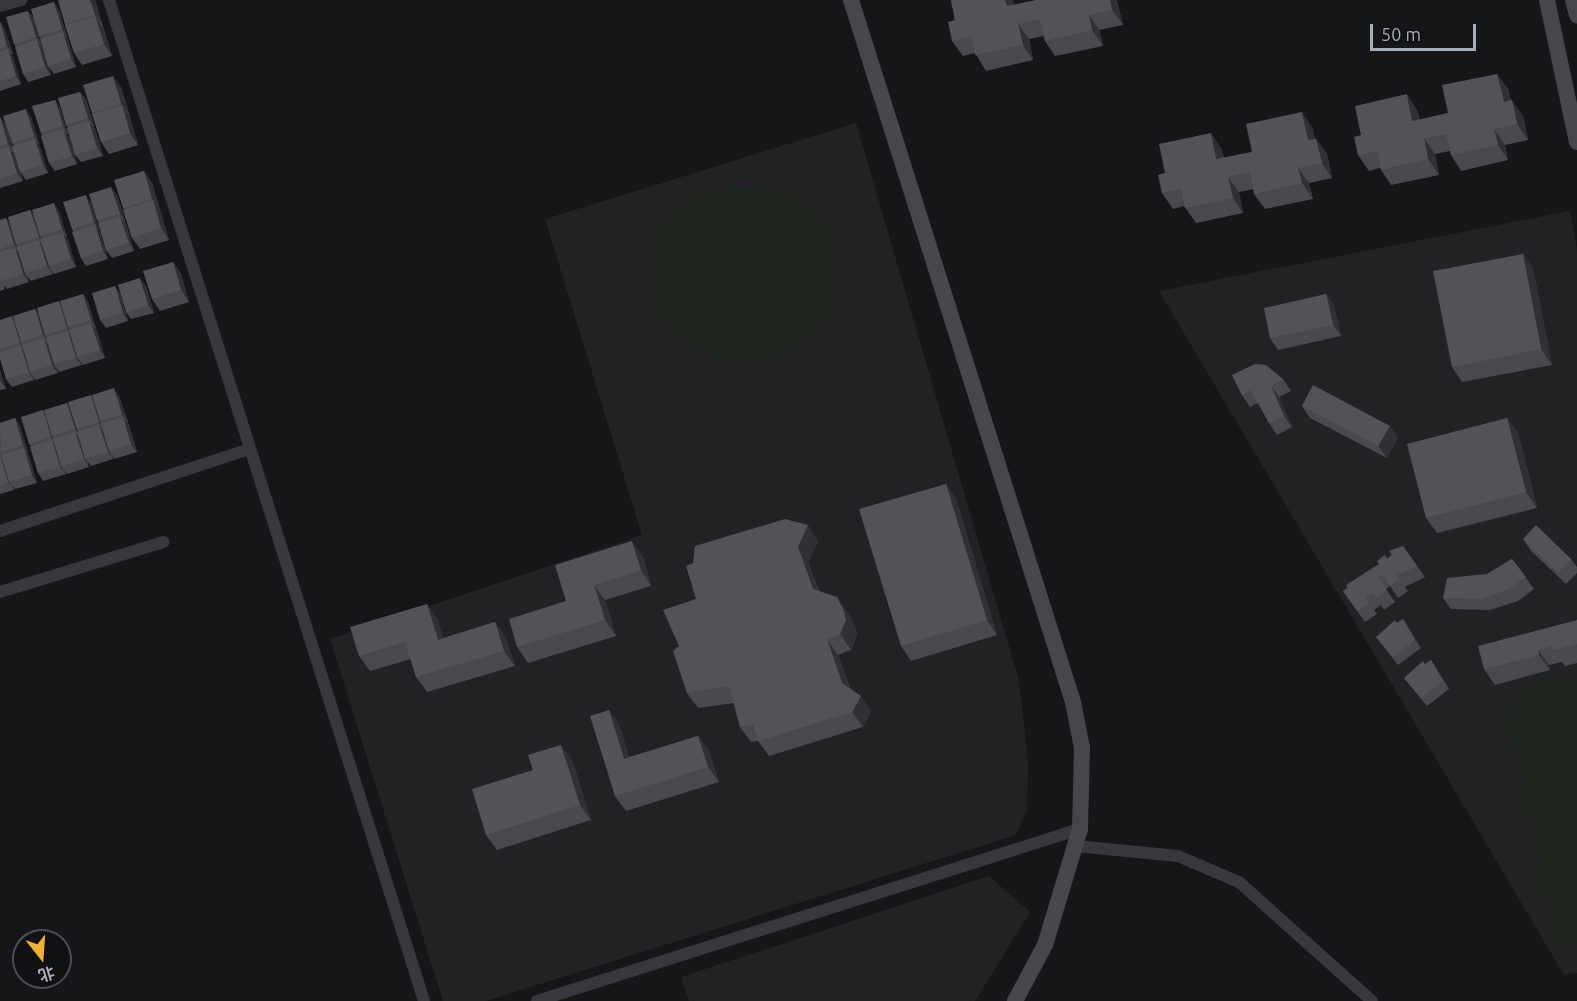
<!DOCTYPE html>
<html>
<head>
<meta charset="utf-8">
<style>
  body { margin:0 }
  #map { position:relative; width:1577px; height:1001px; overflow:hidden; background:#161618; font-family:Ubuntu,"Noto Sans SC",sans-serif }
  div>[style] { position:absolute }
  .built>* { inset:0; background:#222225 }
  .green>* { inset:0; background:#1e261f }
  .round { border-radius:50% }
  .street>* { height:12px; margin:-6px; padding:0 6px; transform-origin:6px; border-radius:6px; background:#37383d }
  .secondary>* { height:16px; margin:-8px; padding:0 8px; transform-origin:8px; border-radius:8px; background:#45474d }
  .wall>* { inset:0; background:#47494d }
  .shaded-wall>* { inset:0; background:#2f3033 }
  .building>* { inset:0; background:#525359 }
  span { translate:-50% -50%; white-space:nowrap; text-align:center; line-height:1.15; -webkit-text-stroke:4.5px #111113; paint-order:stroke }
  .north { position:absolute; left:12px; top:929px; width:60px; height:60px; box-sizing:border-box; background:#111113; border:2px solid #4d4f55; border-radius:50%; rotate:163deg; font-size:16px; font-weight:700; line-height:24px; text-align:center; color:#a8adb8 }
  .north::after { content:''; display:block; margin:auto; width:21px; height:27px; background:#f2b134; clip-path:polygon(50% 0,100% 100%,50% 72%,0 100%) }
  .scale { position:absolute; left:1370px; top:24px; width:106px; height:27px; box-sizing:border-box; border:3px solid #a8adb8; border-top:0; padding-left:8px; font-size:18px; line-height:21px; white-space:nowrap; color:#a8adb8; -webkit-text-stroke:4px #111113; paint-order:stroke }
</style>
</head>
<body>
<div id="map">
  <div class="built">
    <i style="clip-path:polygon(856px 123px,1019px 681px,1028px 762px,1027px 808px,1019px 829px,1013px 836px,486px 1001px,443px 1001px,330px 639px,642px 535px,545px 219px)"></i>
    <i style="clip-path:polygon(1570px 211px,1577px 250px,1577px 973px,1564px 975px,1159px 291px)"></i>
    <i style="clip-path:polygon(989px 876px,1030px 912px,975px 1001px,689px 1001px,681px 977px)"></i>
  </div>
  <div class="green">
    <i class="round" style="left:657px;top:187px;width:174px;height:174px"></i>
    <i style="clip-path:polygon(1569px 677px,1577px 678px,1577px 948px,1561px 935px,1551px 918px,1513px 726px,1521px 706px,1547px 681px)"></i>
  </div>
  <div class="street">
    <i style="left:109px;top:0;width:1049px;rotate:72.53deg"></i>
    <i style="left:0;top:6px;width:22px;rotate:-16deg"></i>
    <i style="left:0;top:531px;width:263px;rotate:-18.2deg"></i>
    <i style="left:0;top:592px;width:171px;rotate:-17deg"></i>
    <i style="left:1076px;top:846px;width:102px;rotate:5.6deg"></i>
    <i style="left:1178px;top:856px;width:66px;rotate:23.1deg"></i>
    <i style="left:1239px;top:882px;width:178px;rotate:41.8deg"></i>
    <i style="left:537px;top:1001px;width:570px;rotate:-17.58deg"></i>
  </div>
  <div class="secondary">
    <i style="left:851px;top:0;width:736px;rotate:72.45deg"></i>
    <i style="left:1073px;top:702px;width:47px;rotate:78.9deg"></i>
    <i style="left:1082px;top:748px;width:81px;rotate:91.4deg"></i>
    <i style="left:1080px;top:829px;width:121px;rotate:106.8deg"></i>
    <i style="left:1045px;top:945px;width:64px;rotate:118.2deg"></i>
    <i style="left:1547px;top:0;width:145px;rotate:78.1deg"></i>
    <i style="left:1573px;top:0;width:16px;rotate:75deg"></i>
  </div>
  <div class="wall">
    <i style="clip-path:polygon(95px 0,112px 56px,82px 65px,74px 53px,65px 24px)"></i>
    <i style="clip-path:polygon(951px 0,1013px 0,1014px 5px,1117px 1px,1123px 25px,1099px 30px,1103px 46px,1055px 56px,1045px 41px,1044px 36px,1029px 39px,1033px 60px,986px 71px,975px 53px,963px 56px,952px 41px,955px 20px)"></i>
    <i style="clip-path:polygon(59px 10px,67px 37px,66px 37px,68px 40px,76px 67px,54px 74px,48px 66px,41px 39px,39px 36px)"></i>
    <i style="clip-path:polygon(34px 18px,41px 45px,51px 75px,28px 82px,23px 74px,16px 47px,14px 44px)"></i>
    <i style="clip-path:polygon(0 21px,4px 28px,13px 54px,11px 55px,13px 57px,21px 84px,0 91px)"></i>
    <i style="clip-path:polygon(1497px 74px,1508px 89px,1511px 101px,1523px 116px,1528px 140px,1505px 145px,1508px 160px,1461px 171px,1451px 155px,1450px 151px,1435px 154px,1439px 175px,1391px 185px,1380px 168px,1369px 171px,1358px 155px,1361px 135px,1417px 110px,1420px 120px,1448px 113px)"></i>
    <i style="clip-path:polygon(121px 87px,138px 145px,109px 154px,101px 142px,92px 113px)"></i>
    <i style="clip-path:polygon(80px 92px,86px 99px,94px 126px,93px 126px,95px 129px,103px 156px,81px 162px,75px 155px,68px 128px,66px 125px)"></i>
    <i style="clip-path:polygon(55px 100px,60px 108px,68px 134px,67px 135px,69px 137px,77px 164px,55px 171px,49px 163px,42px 136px,41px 133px)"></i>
    <i style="clip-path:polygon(0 117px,6px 125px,14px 152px,13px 152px,15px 155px,23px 181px,0 188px)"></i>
    <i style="clip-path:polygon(31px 117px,39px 144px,38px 144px,40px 147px,48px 173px,26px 180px,20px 172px,14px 145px,12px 143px)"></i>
    <i style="clip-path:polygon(1312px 127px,1315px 139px,1316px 139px,1327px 154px,1332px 178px,1309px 183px,1313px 199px,1265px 209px,1254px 194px,1254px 189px,1239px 192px,1243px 213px,1196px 223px,1184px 206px,1173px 209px,1162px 193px,1165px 173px,1221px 148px,1224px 158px,1252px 152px)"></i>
    <i style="clip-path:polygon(144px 171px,152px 183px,169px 240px,140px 249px,132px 238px,123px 208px)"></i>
    <i style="clip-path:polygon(117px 195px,125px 221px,124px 222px,126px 224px,134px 251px,112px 258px,106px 250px,99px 223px,97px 220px)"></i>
    <i style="clip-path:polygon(91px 203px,99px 230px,98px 230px,100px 233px,108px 259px,86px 266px,81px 258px,73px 231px,72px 229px)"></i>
    <i style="clip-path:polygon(30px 210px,33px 214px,59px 211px,67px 237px,66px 237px,68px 240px,76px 267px,54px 274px,52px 270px,53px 274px,31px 281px,27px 276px,29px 282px,7px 289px,4px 285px,5px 289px,0 291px,0 220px,10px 223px)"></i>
    <i style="clip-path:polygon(1523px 254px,1533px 269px,1552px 365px,1462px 382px,1452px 367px)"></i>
    <i style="clip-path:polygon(173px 262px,181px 274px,189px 302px,160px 311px,152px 299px)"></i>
    <i style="clip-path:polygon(115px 286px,120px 294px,128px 321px,106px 328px,100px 320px)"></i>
    <i style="clip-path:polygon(146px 286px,154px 313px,131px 319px,126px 312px)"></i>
    <i style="clip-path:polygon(83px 294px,88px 302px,96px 328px,95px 329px,97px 331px,105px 358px,83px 365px,80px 361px,82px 365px,59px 372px,56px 367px,58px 373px,35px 380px,33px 376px,34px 380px,12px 387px,6px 379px,0 358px,0 320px,14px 320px,35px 309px,39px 314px,62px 305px)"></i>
    <i style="clip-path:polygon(1326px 294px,1334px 306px,1341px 336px,1278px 350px,1270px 338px)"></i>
    <i style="clip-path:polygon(0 370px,6px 389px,0 390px)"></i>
    <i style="clip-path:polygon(1232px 375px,1283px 379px,1291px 391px,1279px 397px,1292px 427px,1277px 435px,1269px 423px,1258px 403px,1250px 407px,1242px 395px)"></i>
    <i style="clip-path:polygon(91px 395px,93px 399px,119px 396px,128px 422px,127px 423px,129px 425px,137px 452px,114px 459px,112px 455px,113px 459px,91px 466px,87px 461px,89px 467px,67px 474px,64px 470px,66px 474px,43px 481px,38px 473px,31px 446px,29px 444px,43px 410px,46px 414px,67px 403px,70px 408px)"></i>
    <i style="clip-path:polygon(1302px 406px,1398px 437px,1387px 458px,1310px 418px)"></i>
    <i style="clip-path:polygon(15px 418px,20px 426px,28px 453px,27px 453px,29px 456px,37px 483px,15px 489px,13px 486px,14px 490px,0 494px,0 423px)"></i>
    <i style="clip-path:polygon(1507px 418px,1518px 433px,1537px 508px,1437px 533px,1426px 518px)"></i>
    <i style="clip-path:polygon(946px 484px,956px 499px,997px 635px,911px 661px,901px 646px)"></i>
    <i style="clip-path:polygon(1523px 539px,1571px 559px,1577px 567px,1577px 573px,1566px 584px,1531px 551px)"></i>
    <i style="clip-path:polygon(818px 541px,808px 562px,819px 591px,848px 613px,855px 627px,857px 635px,851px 650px,838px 655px,850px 688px,871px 711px,863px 727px,769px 756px,758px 741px,751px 742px,740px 727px,734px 703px,698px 708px,687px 693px,679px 646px,696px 599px)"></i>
    <i style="clip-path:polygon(1403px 546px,1425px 577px,1405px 587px,1408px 591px,1398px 598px,1390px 586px,1386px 589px,1395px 602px,1384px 610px,1381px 605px,1374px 610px,1377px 614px,1365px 622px,1343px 591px,1392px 555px)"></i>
    <i style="clip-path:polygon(643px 557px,651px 586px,605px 600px,616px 636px,528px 663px,517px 647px,566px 601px)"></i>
    <i style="clip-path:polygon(1512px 559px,1534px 589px,1518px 601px,1490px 610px,1451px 609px,1443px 598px,1487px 574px)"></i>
    <i style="clip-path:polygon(427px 604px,437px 619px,443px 638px,495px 622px,506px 638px,515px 666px,427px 692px,416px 677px,411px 659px,370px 671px,359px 656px)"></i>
    <i style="clip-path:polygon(1403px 619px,1421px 648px,1398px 665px,1376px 637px)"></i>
    <i style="clip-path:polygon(1577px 620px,1577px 663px,1565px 666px,1562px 662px,1549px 665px,1550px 670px,1495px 685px,1484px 669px)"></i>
    <i style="clip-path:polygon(1431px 660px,1449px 689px,1427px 706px,1404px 678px)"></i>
    <i style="clip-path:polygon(609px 710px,619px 725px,629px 757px,698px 736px,709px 751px,719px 782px,626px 811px,615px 796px)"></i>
    <i style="clip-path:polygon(572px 760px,591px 820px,497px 850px,486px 835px,533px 770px)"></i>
  </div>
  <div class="shaded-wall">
    <i style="clip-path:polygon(90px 0,95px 0,103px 26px,95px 15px)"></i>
    <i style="clip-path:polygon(1005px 0,1013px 0,1017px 22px,1007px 6px)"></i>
    <i style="clip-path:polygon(1110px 0,1116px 0,1117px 1px,1123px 25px,1112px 10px)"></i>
    <i style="clip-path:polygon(54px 2px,59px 10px,67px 37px,62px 29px)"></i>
    <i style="clip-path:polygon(28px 11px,34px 18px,41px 45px,36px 37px)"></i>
    <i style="clip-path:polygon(1089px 15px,1099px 30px,1103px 46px,1092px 30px)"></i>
    <i style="clip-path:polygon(95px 16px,103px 28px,112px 56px,104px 44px)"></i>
    <i style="clip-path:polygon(0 21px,4px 28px,13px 54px,7px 46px)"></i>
    <i style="clip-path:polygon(1018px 24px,1029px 39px,1033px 60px,1023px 45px)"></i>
    <i style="clip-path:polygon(63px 32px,68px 40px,76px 67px,71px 59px)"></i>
    <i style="clip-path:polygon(37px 40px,42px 48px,51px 75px,45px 67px)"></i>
    <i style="clip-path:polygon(8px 49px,13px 57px,21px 84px,16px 76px)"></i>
    <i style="clip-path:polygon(1497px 74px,1508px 89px,1514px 117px,1504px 102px)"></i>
    <i style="clip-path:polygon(113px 76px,121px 87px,130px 115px,121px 104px)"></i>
    <i style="clip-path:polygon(80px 92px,86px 99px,94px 126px,88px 118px)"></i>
    <i style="clip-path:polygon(1407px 94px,1417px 110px,1423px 136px,1412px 121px)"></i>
    <i style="clip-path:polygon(55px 100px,60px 108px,68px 134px,63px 126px)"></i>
    <i style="clip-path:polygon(1512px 100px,1523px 116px,1528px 140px,1517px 124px)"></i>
    <i style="clip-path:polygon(122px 105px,130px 117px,138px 145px,130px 133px)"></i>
    <i style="clip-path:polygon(26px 109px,31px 117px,39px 144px,34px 136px)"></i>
    <i style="clip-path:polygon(1302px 112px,1312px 127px,1318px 155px,1308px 140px)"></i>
    <i style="clip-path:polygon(0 117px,6px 125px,14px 152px,8px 144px)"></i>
    <i style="clip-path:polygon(89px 121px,95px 129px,103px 156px,97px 148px)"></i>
    <i style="clip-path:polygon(63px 129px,69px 137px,77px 164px,72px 156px)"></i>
    <i style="clip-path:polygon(1494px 129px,1505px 145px,1508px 160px,1498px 145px)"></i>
    <i style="clip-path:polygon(1211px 133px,1221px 148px,1227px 175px,1216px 159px)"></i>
    <i style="clip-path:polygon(1424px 138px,1435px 154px,1439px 175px,1428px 159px)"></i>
    <i style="clip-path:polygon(35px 139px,40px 147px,48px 173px,43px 165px)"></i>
    <i style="clip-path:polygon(1316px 139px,1327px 154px,1332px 178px,1322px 163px)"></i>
    <i style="clip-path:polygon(9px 147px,15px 155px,23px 181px,17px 173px)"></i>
    <i style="clip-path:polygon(1298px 168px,1309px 183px,1313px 199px,1302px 183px)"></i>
    <i style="clip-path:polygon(144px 171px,152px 183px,160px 211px,152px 199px)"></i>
    <i style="clip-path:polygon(1228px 177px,1239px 192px,1243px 213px,1233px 198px)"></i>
    <i style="clip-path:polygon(111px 187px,117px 195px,125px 221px,120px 214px)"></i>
    <i style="clip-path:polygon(86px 195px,91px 203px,99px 230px,94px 222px)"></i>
    <i style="clip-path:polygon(153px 200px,161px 212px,169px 240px,161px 228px)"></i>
    <i style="clip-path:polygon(54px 203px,59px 211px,67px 237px,62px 229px)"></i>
    <i style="clip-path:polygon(30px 210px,36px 218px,40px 236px,43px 240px,44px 245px,39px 237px)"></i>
    <i style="clip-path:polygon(120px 217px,126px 224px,134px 251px,129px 243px)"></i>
    <i style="clip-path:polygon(6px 218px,12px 226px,16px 244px,20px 252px,14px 244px)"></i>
    <i style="clip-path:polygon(95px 225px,100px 233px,108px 259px,103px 251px)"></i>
    <i style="clip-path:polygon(63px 233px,68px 240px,76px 267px,71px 259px)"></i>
    <i style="clip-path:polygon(39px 240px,45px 248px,49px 266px,53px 274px,47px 266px)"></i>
    <i style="clip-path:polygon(15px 248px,21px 255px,25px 273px,29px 282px,23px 274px)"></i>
    <i style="clip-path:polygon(1523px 254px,1533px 269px,1552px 365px,1541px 349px)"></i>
    <i style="clip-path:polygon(173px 262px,181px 274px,189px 302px,181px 290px)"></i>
    <i style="clip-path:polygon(140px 278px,146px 286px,154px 313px,148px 305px)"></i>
    <i style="clip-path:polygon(115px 286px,120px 294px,128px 321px,123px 313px)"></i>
    <i style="clip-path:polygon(83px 294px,88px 302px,96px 328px,91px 320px)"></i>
    <i style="clip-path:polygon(1326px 294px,1334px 306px,1341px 336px,1333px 325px)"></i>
    <i style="clip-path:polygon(59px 301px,65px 309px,68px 327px,73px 336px,67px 328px)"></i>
    <i style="clip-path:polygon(35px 309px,41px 317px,45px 335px,49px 343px,43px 335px)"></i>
    <i style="clip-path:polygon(12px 316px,17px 324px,21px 342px,25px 351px,20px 343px)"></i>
    <i style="clip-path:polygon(91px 323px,97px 331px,105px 358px,100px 350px)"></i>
    <i style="clip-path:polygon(68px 331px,74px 339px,77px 357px,82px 365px,76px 358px)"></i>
    <i style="clip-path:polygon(44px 338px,49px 346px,54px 364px,58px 373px,52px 365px)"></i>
    <i style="clip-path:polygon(21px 346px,26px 354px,30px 372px,34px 380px,29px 373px)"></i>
    <i style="clip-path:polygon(0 370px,6px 389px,0 380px)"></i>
    <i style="clip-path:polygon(1271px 386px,1279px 397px,1292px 427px,1284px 416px)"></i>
    <i style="clip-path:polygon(114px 388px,119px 396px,128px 422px,122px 414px)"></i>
    <i style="clip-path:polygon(91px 395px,96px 403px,100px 421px,104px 430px,99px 422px)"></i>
    <i style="clip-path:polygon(67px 403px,72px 411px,77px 429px,80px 437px,75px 429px)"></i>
    <i style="clip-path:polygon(43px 410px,49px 418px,52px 436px,57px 445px,51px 437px)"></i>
    <i style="clip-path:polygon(123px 417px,129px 425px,137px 452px,131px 444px)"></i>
    <i style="clip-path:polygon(15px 418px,20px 426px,28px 453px,23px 445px)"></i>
    <i style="clip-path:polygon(1507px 418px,1518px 433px,1537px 508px,1526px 492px)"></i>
    <i style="clip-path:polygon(99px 425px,105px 433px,109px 451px,113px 459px,108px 452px)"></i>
    <i style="clip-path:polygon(1390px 426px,1398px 437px,1387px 458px,1378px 446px)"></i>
    <i style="clip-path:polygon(75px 432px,81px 440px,85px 458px,89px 467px,84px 459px)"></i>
    <i style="clip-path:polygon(52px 440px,57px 448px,61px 466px,66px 474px,60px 467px)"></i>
    <i style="clip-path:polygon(24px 448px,29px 456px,37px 483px,32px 475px)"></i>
    <i style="clip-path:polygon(0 455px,6px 463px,9px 482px,14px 490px,8px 482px)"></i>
    <i style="clip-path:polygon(946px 484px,956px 499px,997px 635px,987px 620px)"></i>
    <i style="clip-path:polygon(808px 525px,818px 541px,808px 562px,823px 604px,813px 589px,798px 547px)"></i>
    <i style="clip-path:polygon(632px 541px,643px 557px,651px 586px,641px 570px)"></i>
    <i style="clip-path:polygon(594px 585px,605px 600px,616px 636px,605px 620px)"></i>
    <i style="clip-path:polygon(837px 597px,848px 613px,855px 627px,857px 635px,851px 650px,840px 634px)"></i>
    <i style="clip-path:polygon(427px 604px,437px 619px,448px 655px,438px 640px)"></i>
    <i style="clip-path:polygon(1403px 619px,1408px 627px,1421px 648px,1415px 640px)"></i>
    <i style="clip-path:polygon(495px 622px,506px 638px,515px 666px,504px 651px)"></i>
    <i style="clip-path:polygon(827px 639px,838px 655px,853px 699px,842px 683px)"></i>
    <i style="clip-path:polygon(1538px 650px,1549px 665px,1550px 670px,1539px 655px)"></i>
    <i style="clip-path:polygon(861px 696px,871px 711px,863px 727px,852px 712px)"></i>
    <i style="clip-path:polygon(609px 710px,619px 725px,635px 775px,624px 759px)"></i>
    <i style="clip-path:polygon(698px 736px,709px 751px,719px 782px,708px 767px)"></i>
    <i style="clip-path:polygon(561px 745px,572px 760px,591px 820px,580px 805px)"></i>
  </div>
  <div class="building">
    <i style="clip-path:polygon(58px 0,90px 0,95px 15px,65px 24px)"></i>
    <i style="clip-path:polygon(951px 0,1005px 0,1007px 6px,1036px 0,1110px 0,1112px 10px,1089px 15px,1092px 30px,1045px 41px,1040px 19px,1018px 24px,1023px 45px,975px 55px,971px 36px,952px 41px,948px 22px,955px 20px)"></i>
    <i style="clip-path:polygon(54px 2px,62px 29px,39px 36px,31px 9px)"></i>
    <i style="clip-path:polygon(28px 11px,36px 37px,14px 44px,6px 17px)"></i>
    <i style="clip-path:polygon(95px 16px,104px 44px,74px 53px,65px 25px)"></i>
    <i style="clip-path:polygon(0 23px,7px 46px,0 49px)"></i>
    <i style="clip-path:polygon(63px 32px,71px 59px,48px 66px,40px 39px)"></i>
    <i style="clip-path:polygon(37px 40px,45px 67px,23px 74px,15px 47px)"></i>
    <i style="clip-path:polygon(8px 49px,16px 76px,0 81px,0 52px)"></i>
    <i style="clip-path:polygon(1497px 74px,1504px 102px,1512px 100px,1517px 124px,1494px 129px,1498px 145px,1451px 155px,1446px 134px,1424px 138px,1428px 159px,1381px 170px,1377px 151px,1358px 155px,1354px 137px,1361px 135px,1355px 106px,1407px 94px,1412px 121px,1448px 113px,1442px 85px)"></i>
    <i style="clip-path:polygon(113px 76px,121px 104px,92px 113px,83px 85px)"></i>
    <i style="clip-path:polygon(80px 92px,88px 118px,66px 125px,58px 98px)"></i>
    <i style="clip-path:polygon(55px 100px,63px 126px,41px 133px,32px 106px)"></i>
    <i style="clip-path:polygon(122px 105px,130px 133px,101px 142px,92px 114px)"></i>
    <i style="clip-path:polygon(26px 109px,34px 136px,12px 143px,3px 116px)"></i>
    <i style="clip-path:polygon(1302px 112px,1308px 140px,1316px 139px,1322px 163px,1298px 168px,1302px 183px,1254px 194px,1250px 172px,1228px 177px,1233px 198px,1185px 208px,1181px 189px,1162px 193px,1158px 175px,1165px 173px,1159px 144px,1211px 133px,1216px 159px,1252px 152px,1246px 124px)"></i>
    <i style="clip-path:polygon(0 117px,8px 144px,0 146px)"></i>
    <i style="clip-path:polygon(89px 121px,97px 148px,75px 155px,67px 128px)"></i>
    <i style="clip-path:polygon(63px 129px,72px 156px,49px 163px,41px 136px)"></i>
    <i style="clip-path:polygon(35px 139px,43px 165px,20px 172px,12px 146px)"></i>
    <i style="clip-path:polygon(9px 147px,17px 173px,0 179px,0 150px)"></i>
    <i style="clip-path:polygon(144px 171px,152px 199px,123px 208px,114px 180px)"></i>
    <i style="clip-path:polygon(111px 187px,120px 214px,97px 220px,89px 194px)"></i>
    <i style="clip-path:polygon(86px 195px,94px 222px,72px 229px,63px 202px)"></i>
    <i style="clip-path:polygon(153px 200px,161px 228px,132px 238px,123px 210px)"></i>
    <i style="clip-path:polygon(54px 203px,62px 229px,40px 236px,32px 210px)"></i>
    <i style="clip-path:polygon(30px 210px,39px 237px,16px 244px,8px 217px)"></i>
    <i style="clip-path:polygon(120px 217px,129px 243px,106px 250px,98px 223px)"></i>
    <i style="clip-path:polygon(6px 218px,14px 244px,0 249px,0 220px)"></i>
    <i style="clip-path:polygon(95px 225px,103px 251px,81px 258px,72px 232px)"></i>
    <i style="clip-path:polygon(63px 233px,71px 259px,49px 266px,40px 239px)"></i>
    <i style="clip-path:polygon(39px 240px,47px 266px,25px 273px,17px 247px)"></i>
    <i style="clip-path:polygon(15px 248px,23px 274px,1px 281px,0 277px,0 252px)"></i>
    <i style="clip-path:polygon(1523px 254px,1541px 349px,1452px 367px,1433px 271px)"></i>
    <i style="clip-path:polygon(173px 262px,181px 290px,152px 299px,143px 271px)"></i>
    <i style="clip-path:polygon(140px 278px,148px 305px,126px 312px,118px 285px)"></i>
    <i style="clip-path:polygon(115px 286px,123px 313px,100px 320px,92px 293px)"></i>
    <i style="clip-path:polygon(83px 294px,91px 320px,68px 327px,60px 301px)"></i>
    <i style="clip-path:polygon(1326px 294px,1333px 325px,1270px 338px,1264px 308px)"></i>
    <i style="clip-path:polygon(59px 301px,67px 328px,45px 335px,37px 308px)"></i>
    <i style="clip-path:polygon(35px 309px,43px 335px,21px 342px,13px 316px)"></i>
    <i style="clip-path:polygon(12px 316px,20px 343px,0 349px,0 320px)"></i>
    <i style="clip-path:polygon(91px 323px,100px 350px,77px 357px,69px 330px)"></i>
    <i style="clip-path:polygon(68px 331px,76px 358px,54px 364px,46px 338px)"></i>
    <i style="clip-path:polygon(44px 338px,52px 365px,30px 372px,22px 345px)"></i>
    <i style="clip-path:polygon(21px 346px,29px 373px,6px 379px,0 358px,0 352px)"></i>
    <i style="clip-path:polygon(1255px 364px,1266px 365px,1283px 379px,1271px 386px,1284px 416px,1269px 423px,1251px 390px,1242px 395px,1232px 375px)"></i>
    <i style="clip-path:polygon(1313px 385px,1390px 426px,1378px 446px,1302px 406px)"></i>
    <i style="clip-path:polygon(114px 388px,122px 414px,100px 421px,92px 395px)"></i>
    <i style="clip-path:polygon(91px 395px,99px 422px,77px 429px,68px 402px)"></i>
    <i style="clip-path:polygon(67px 403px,75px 429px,52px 436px,44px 410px)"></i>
    <i style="clip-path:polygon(43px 410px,51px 437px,29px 444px,21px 417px)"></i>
    <i style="clip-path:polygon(123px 417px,131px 444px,109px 451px,101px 424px)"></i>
    <i style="clip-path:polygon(15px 418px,23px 445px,1px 452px,0 423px)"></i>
    <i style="clip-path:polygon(1507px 418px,1526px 492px,1426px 518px,1407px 444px)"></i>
    <i style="clip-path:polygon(99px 425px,108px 452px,85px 458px,77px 432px)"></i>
    <i style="clip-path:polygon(75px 432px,84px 459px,61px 466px,53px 439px)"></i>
    <i style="clip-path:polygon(52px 440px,60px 467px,38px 473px,30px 447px)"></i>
    <i style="clip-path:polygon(24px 448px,32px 475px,9px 482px,1px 455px)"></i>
    <i style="clip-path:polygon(0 455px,8px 482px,0 485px)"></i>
    <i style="clip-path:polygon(946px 484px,987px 620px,901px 646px,859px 509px)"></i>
    <i style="clip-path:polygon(785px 519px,808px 525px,798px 547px,813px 589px,837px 597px,844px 611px,846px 620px,840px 634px,827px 639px,842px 683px,861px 696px,852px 712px,758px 741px,753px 724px,740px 727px,729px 686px,687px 693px,673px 651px,679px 646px,663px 610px,696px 599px,686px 566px,693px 563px,695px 546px)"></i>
    <i style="clip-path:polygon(1536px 525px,1571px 559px,1558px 573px,1523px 539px)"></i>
    <i style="clip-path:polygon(632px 541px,641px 570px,594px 585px,605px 620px,517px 647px,509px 619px,566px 601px,555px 565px)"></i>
    <i style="clip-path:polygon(1403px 546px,1417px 566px,1397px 575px,1400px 579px,1390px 586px,1381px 574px,1378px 577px,1387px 590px,1376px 598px,1373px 593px,1366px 598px,1369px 603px,1357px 611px,1343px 591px,1348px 588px,1346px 585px,1379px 564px,1377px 561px,1385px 555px,1387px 559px,1392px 555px,1389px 551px)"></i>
    <i style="clip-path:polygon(1512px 559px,1526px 577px,1509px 589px,1482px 599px,1443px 598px,1447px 578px,1487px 574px)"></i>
    <i style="clip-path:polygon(427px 604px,438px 640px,495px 622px,504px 651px,416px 677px,405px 642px,359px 656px,350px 627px)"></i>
    <i style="clip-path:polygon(1403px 619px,1415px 640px,1393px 657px,1376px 637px,1395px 620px,1397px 623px)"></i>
    <i style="clip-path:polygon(1577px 620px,1577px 644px,1554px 650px,1553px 646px,1538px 650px,1539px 655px,1484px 669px,1478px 646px)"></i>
    <i style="clip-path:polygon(1431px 660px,1443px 681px,1421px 698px,1404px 678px,1423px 661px,1425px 664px)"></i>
    <i style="clip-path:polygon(609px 710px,624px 759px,698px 736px,708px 767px,615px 796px,590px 716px)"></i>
    <i style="clip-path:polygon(561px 745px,580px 805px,486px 835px,472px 789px,533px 770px,528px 755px)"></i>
  </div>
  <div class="north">北</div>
  <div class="scale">50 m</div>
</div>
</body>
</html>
